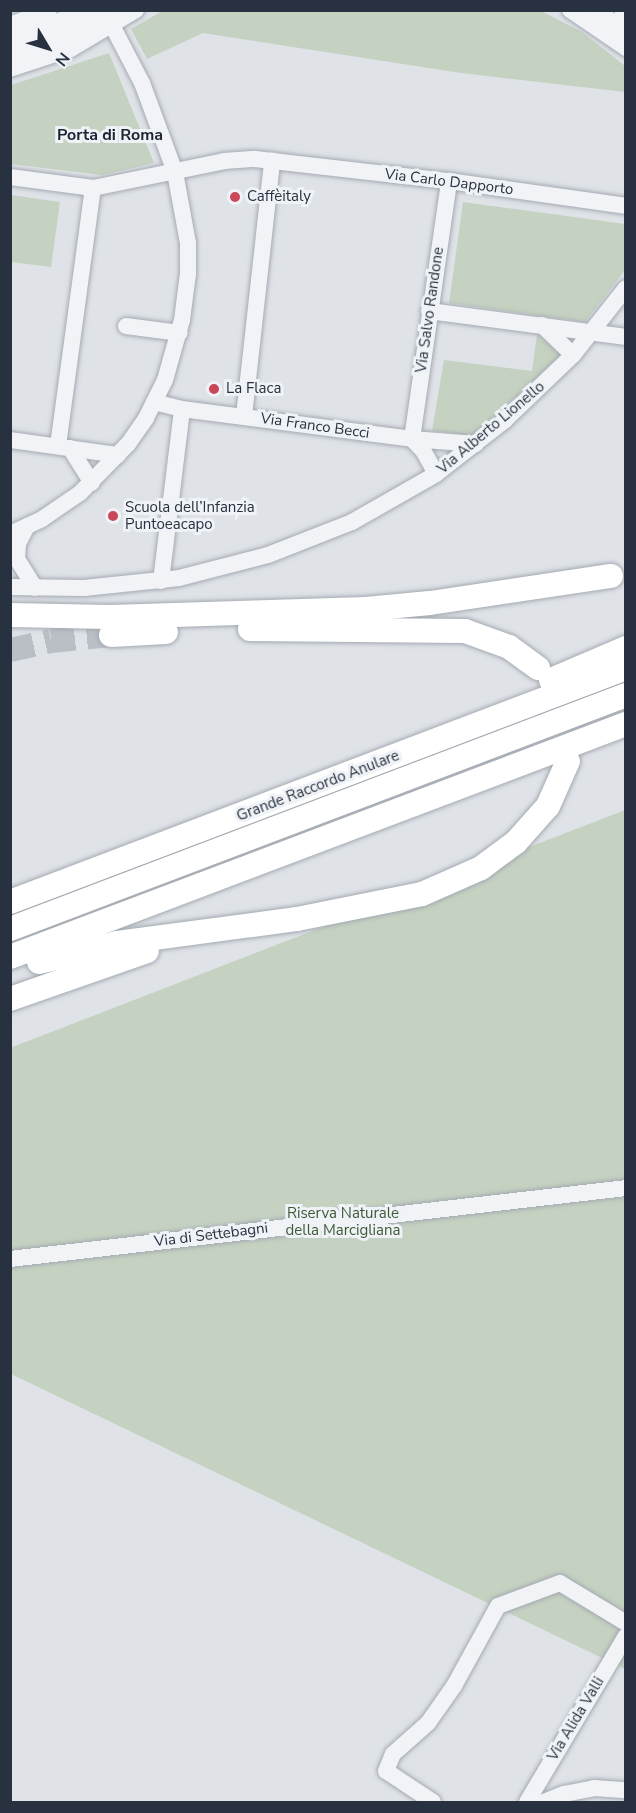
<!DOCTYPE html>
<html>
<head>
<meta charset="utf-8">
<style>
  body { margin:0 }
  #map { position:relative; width:636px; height:1813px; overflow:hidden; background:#dfe3e8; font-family:"Nunito Sans",sans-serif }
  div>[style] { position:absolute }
  .green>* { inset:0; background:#c5d2c1 }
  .highway-tunnel>* { height:24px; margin-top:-12px; transform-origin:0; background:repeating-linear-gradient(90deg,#babfc6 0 24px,transparent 0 36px) }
  .roads { filter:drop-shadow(0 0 2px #a4aab2) drop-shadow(0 0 2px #a4aab2) }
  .minor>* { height:16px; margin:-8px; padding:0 8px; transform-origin:8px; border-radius:8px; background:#f2f3f7 }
  .highway>* { height:24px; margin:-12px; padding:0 12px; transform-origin:12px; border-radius:12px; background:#fff }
  .dots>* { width:16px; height:16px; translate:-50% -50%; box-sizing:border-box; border:3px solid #eff2f6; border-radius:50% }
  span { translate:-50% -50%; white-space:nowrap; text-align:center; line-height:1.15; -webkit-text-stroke:6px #eff2f6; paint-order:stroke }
  .street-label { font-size:15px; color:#28313f }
  .poi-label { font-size:15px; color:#28313f }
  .left { translate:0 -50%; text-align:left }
  .park-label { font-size:15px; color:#3d5a36 }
  .neighbourhood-label { font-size:16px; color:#1b2230; font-weight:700 }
  .frame { position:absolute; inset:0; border:12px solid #28313f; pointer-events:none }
  .north { position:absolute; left:18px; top:18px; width:60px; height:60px; -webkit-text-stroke:4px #eff2f6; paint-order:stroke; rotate:128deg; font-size:16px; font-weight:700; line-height:24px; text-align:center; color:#28313f }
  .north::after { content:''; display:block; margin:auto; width:21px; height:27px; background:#28313f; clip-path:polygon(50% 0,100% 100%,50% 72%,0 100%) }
</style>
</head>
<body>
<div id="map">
  <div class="green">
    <i style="clip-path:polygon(164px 10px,541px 11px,582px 32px,625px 66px,625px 92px,461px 73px,203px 33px,147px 59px,131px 29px)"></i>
    <i style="clip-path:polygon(109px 53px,154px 163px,102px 175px,11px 164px,11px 85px)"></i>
    <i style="clip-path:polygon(11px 195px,60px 202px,51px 267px,11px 262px)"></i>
    <i style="clip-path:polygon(463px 202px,625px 224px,625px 270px,585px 322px,449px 303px)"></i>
    <i style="clip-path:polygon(537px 334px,561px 355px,473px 436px,432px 431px,444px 360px,532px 371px)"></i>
    <i style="clip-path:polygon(625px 810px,625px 1669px,11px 1374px,10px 1048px)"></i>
  </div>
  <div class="highway-tunnel">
    <i style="left:10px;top:650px;width:42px;rotate:-12.4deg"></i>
    <i style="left:51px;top:641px;width:60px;rotate:-5.7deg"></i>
  </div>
  <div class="roads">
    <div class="minor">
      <i style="left:570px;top:10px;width:68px;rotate:34.2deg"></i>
      <i style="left:595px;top:10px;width:37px;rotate:34deg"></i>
      <i style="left:622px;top:10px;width:5px;rotate:37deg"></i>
      <i style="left:10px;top:25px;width:42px;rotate:-21deg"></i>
      <i style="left:10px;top:39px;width:37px;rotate:-17deg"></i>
      <i style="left:45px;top:28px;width:41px;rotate:-25.9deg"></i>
      <i style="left:10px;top:54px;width:54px;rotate:-18.4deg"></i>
      <i style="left:61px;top:37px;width:55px;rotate:-29.4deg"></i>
      <i style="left:10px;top:69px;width:64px;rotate:-18.2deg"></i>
      <i style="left:71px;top:49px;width:76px;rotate:-31deg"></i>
      <i style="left:10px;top:177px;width:84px;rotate:7.5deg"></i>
      <i style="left:93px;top:188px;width:134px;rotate:-11.6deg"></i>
      <i style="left:224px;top:161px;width:31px;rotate:-4deg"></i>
      <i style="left:255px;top:159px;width:195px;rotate:6.5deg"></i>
      <i style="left:449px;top:181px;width:179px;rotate:8deg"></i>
      <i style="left:429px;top:311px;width:199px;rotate:7.5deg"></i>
      <i style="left:542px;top:325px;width:43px;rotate:44.1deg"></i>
      <i style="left:126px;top:326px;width:54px;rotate:7.4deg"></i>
      <i style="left:154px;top:402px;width:29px;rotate:14deg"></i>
      <i style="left:182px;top:409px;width:232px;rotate:7.4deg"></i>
      <i style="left:412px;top:439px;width:64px;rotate:4.5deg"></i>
      <i style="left:244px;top:416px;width:257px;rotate:-83.7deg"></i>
      <i style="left:412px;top:439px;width:261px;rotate:-81.8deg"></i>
      <i style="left:412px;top:439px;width:18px;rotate:47deg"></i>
      <i style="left:424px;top:452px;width:25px;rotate:61deg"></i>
      <i style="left:10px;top:440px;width:109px;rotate:7.9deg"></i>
      <i style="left:58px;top:446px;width:260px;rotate:-82.3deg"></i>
      <i style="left:70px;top:448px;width:41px;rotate:57.8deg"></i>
      <i style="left:27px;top:526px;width:20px;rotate:117deg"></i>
      <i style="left:18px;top:544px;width:15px;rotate:94deg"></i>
      <i style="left:17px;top:559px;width:34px;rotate:58deg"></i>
      <i style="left:10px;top:534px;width:35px;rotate:-25deg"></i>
      <i style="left:42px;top:519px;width:46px;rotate:-34.4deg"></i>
      <i style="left:80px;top:493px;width:69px;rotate:-45.6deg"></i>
      <i style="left:128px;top:444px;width:32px;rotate:-55deg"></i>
      <i style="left:146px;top:418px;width:42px;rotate:-63.4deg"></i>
      <i style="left:165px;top:380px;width:62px;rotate:-74.2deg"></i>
      <i style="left:182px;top:320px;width:46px;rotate:-82.6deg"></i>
      <i style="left:188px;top:274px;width:31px;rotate:-90deg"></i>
      <i style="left:188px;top:243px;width:72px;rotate:-100.4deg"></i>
      <i style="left:175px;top:172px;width:95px;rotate:-110.3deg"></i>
      <i style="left:142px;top:83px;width:82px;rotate:-117.5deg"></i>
      <i style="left:161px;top:581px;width:173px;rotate:-83deg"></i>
      <i style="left:10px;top:587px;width:74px;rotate:0.8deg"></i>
      <i style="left:84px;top:588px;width:96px;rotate:-6deg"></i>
      <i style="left:179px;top:578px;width:92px;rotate:-14.5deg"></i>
      <i style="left:268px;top:555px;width:90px;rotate:-21.4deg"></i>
      <i style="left:352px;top:522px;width:97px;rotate:-29.7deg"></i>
      <i style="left:436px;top:474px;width:88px;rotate:-38deg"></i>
      <i style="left:505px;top:420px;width:94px;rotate:-43.7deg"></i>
      <i style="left:573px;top:355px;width:85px;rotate:-51.7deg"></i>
      <i style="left:10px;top:1259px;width:620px;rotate:-6.57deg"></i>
      <i style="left:433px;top:1802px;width:56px;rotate:-146.6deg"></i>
      <i style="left:386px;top:1771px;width:18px;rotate:-68deg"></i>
      <i style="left:393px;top:1754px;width:47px;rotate:-41.5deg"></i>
      <i style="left:428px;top:1723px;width:45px;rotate:-54.9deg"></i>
      <i style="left:454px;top:1686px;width:91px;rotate:-61.2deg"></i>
      <i style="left:498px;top:1606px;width:66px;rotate:-20.4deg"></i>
      <i style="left:560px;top:1583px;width:77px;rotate:31.2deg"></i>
      <i style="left:527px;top:1802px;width:193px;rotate:-59.2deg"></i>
      <i style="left:544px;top:1802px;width:22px;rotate:-22deg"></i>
      <i style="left:564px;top:1794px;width:31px;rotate:-11deg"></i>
      <i style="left:594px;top:1788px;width:32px;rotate:4deg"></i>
    </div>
    <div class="highway">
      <i style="left:10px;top:615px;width:100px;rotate:1.1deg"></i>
      <i style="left:110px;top:617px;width:256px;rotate:-1.8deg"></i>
      <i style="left:366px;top:609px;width:64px;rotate:-5.4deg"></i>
      <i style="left:430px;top:603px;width:183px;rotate:-8.5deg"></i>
      <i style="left:250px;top:629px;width:215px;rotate:0.5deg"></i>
      <i style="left:465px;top:631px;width:47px;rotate:20deg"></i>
      <i style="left:509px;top:647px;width:36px;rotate:36deg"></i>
      <i style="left:111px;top:635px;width:55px;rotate:-3.1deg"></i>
      <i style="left:551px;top:680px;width:82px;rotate:-23.1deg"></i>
      <i style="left:10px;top:902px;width:659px;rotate:-20.8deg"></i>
      <i style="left:10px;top:929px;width:659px;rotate:-20.8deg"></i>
      <i style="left:10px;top:957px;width:659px;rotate:-20.72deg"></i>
      <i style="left:39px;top:962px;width:80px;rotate:-13.7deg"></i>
      <i style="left:117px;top:943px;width:182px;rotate:-7.6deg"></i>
      <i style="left:297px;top:919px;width:127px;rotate:-11.3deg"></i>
      <i style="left:422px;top:894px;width:64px;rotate:-23.8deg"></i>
      <i style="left:481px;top:868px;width:44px;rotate:-36.6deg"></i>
      <i style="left:516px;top:842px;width:48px;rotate:-48.4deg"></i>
      <i style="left:548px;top:806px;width:49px;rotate:-66deg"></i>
      <i style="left:10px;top:999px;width:145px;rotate:-19.3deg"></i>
    </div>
  </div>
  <div class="dots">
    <i style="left:235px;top:197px;background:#ca475a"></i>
    <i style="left:214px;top:389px;background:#ca475a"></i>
    <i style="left:113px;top:516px;background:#ca475a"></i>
  </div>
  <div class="street-label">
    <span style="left:449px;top:182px;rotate:7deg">Via Carlo Dapporto</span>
    <span style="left:430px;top:310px;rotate:-82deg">Via Salvo Randone</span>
    <span style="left:315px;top:426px;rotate:8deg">Via Franco Becci</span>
    <span style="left:491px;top:428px;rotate:-40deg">Via Alberto Lionello</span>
    <span style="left:318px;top:786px;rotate:-21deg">Grande Raccordo Anulare</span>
    <span style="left:211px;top:1235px;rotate:-7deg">Via di Settebagni</span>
    <span style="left:576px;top:1719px;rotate:-59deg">Via Alida Valli</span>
  </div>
  <div class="poi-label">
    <span class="left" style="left:247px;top:197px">Caffèitaly</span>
    <span class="left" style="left:226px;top:389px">La Flaca</span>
    <span class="left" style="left:125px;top:516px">Scuola dell’Infanzia<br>Puntoeacapo</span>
  </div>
  <div class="park-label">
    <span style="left:343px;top:1222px">Riserva Naturale<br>della Marcigliana</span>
  </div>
  <div class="neighbourhood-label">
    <span style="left:110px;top:135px">Porta di Roma</span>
  </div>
  <div class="frame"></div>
  <div class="north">N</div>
</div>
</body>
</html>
